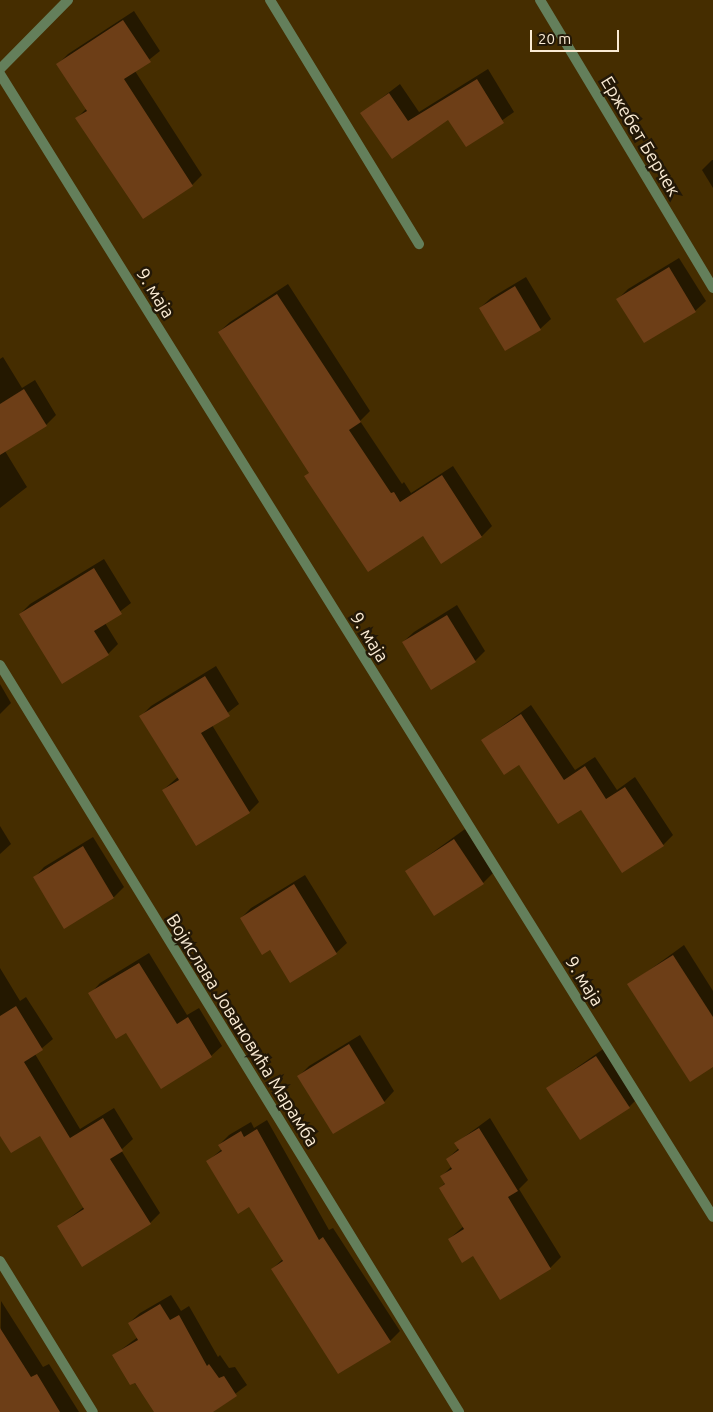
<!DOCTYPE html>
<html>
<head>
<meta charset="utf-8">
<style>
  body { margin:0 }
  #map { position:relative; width:713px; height:1412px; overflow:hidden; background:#452d00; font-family:Ubuntu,sans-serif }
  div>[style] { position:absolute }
  .shadow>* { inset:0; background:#0007 }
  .building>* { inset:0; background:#6d3e17 }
  .lane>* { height:10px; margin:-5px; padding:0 5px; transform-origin:5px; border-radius:5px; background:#647f5b }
  .street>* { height:10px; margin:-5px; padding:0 5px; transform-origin:5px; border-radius:5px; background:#647f5b }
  span { translate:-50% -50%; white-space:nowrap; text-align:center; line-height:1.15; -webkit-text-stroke:5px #231807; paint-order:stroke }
  .street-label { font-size:18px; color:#faebd4 }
  .scale { position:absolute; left:530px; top:30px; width:89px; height:22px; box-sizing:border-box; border:2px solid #faebd4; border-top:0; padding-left:6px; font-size:15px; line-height:18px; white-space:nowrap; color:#faebd4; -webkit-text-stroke:4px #231807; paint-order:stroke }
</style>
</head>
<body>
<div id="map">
  <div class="shadow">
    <i style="clip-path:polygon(134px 11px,160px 51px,135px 71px,202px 175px,192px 185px,77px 118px,87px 108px,58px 64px,68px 54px)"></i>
    <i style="clip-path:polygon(488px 69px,514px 112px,466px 146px,449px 118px,392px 157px,362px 113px,400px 84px,419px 112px)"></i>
    <i style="clip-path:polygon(712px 160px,713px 160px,713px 188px,702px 170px)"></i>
    <i style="clip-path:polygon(679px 258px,706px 301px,695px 311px,644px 342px,618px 299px,628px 289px)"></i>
    <i style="clip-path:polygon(526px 277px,551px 319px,540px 329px,480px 308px,491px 298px)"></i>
    <i style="clip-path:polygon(288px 284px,370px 411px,360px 421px,402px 484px,404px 482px,411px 493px,453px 466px,492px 526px,482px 536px,441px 562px,423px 534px,310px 472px,219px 332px,230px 322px)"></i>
    <i style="clip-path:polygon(3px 357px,22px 388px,35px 380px,56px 415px,46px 425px,5px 451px,27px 487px,0 508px,0 359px)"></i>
    <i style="clip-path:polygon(104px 559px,131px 603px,105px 623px,118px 644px,108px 654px,20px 614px,30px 604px)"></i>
    <i style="clip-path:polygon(457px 605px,485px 651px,475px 661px,403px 642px,414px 632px)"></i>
    <i style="clip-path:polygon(216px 666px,239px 704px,212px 725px,259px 802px,249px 812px,163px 790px,178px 777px,141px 716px,151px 706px)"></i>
    <i style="clip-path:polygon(0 684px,11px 703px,0 714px)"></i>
    <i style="clip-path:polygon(531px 705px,575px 770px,595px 757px,617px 790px,635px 777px,673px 835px,663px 845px,581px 808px,483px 740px)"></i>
    <i style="clip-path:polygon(0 826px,11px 844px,0 854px)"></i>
    <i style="clip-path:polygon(465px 829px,493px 873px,483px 883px,407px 871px)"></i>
    <i style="clip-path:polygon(93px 837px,124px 887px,114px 897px,65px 927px,34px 878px,44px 867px)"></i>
    <i style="clip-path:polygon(305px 875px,347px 943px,336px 953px,290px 981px,270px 949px,241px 918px,251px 908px)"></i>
    <i style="clip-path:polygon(684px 945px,713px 991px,713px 1066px,629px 985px)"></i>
    <i style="clip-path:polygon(149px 953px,187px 1015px,199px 1008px,222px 1046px,211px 1056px,126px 1031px,90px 994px,100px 983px)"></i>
    <i style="clip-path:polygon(0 968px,20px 1001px,26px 997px,53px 1039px,35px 1054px,80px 1129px,114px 1108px,133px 1139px,121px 1150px,160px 1213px,150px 1223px,59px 1226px,84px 1207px,40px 1134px,0 1133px)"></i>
    <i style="clip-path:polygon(360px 1035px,394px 1091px,384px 1102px,333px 1132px,299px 1076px,309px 1066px)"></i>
    <i style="clip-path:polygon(606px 1047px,639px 1097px,629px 1107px,548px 1088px)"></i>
    <i style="clip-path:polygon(490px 1118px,528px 1180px,519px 1189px,561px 1257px,550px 1268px,501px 1298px,474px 1254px,449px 1239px,464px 1226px,440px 1188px,446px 1182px,442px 1176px,452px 1166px,447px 1159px,459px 1148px,456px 1143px)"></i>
    <i style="clip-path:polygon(267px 1120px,329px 1230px,333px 1228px,400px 1331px,390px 1341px,272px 1269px,283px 1259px,250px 1205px,208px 1161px,222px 1149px,219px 1145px,229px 1135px,251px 1122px,254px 1128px)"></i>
    <i style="clip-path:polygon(171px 1295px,181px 1311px,189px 1306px,218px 1357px,220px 1355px,229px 1368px,235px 1367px,247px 1385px,211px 1412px,156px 1412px,114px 1355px,138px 1337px,129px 1323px,140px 1313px)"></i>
    <i style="clip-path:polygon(1px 1301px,43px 1367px,49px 1364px,79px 1412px,0 1412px)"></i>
  </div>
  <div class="building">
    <i style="clip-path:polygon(123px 20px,151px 62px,124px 79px,193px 186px,143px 219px,75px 118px,87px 111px,56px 64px)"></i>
    <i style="clip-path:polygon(477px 79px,504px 123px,466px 147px,448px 120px,392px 159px,360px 113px,389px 93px,408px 121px)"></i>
    <i style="clip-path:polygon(669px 267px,696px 312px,644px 343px,616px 299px)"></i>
    <i style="clip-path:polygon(515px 286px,541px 330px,505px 351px,479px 308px)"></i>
    <i style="clip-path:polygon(277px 294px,361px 422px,349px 430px,391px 493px,394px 492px,400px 502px,442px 475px,482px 537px,441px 564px,423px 536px,368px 572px,304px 476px,309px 473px,218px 332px)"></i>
    <i style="clip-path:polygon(24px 389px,47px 426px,0 455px,0 404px)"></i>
    <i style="clip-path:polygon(94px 568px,122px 614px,94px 631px,109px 655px,62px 684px,19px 614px)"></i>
    <i style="clip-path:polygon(447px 615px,476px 662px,431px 690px,402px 642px)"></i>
    <i style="clip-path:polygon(205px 676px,230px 716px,201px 733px,250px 813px,196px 846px,162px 790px,179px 780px,139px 716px)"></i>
    <i style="clip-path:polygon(521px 714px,564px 780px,585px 766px,606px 799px,625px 787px,664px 846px,622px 873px,581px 810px,558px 824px,519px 765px,504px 775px,481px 740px)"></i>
    <i style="clip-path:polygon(454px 839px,484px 884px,434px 916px,405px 871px)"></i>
    <i style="clip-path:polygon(83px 846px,114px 898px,64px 929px,33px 877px)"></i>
    <i style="clip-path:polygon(294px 884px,337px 954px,290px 983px,270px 950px,262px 955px,240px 918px)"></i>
    <i style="clip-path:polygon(673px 955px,713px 1017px,713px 1067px,690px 1082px,627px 984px)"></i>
    <i style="clip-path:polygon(139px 963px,177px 1024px,188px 1017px,212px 1057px,161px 1089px,126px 1033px,116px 1039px,88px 993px)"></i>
    <i style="clip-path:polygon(16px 1006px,43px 1050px,24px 1062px,70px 1138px,103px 1118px,123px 1151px,110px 1159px,151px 1224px,82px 1267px,57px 1226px,84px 1209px,40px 1136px,11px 1153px,0 1136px,0 1016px)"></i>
    <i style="clip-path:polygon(349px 1044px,385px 1103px,333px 1134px,297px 1076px)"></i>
    <i style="clip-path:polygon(596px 1056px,630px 1108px,580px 1140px,546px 1088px)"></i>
    <i style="clip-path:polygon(479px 1128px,518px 1191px,508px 1197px,551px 1269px,500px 1300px,473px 1256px,462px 1263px,448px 1239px,464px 1229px,439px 1188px,445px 1184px,440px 1176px,452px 1169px,446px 1159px,459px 1150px,454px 1143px)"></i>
    <i style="clip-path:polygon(257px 1129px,319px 1240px,323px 1237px,391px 1342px,338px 1374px,271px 1269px,283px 1261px,249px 1207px,238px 1214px,206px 1161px,222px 1151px,218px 1145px,241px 1131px,244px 1137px)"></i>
    <i style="clip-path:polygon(160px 1304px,170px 1320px,179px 1315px,207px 1366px,209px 1364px,219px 1378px,224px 1376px,237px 1396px,213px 1412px,154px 1412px,135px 1383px,130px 1385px,112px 1355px,138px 1340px,128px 1323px)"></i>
    <i style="clip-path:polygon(0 1328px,31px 1377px,37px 1374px,60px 1412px,0 1412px)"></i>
  </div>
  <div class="lane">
    <i style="left:270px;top:0;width:286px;rotate:58.6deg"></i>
  </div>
  <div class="street">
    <i style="left:540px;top:0;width:336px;rotate:59deg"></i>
    <i style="left:0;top:69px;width:97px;rotate:-45.4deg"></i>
    <i style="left:0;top:74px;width:1347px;rotate:58.04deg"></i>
    <i style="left:0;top:665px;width:877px;rotate:58.43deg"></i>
    <i style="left:0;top:1261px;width:177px;rotate:58.4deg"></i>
  </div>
  <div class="street-label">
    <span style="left:641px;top:136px;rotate:59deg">Ержебет Берчек</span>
    <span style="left:156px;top:293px;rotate:58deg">9. маја</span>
    <span style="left:370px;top:637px;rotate:58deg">9. маја</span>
    <span style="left:585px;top:981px;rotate:58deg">9. маја</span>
    <span style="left:243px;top:1030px;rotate:58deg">Војислава Јовановића Марамба</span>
  </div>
  <div class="scale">20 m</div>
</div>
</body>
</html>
